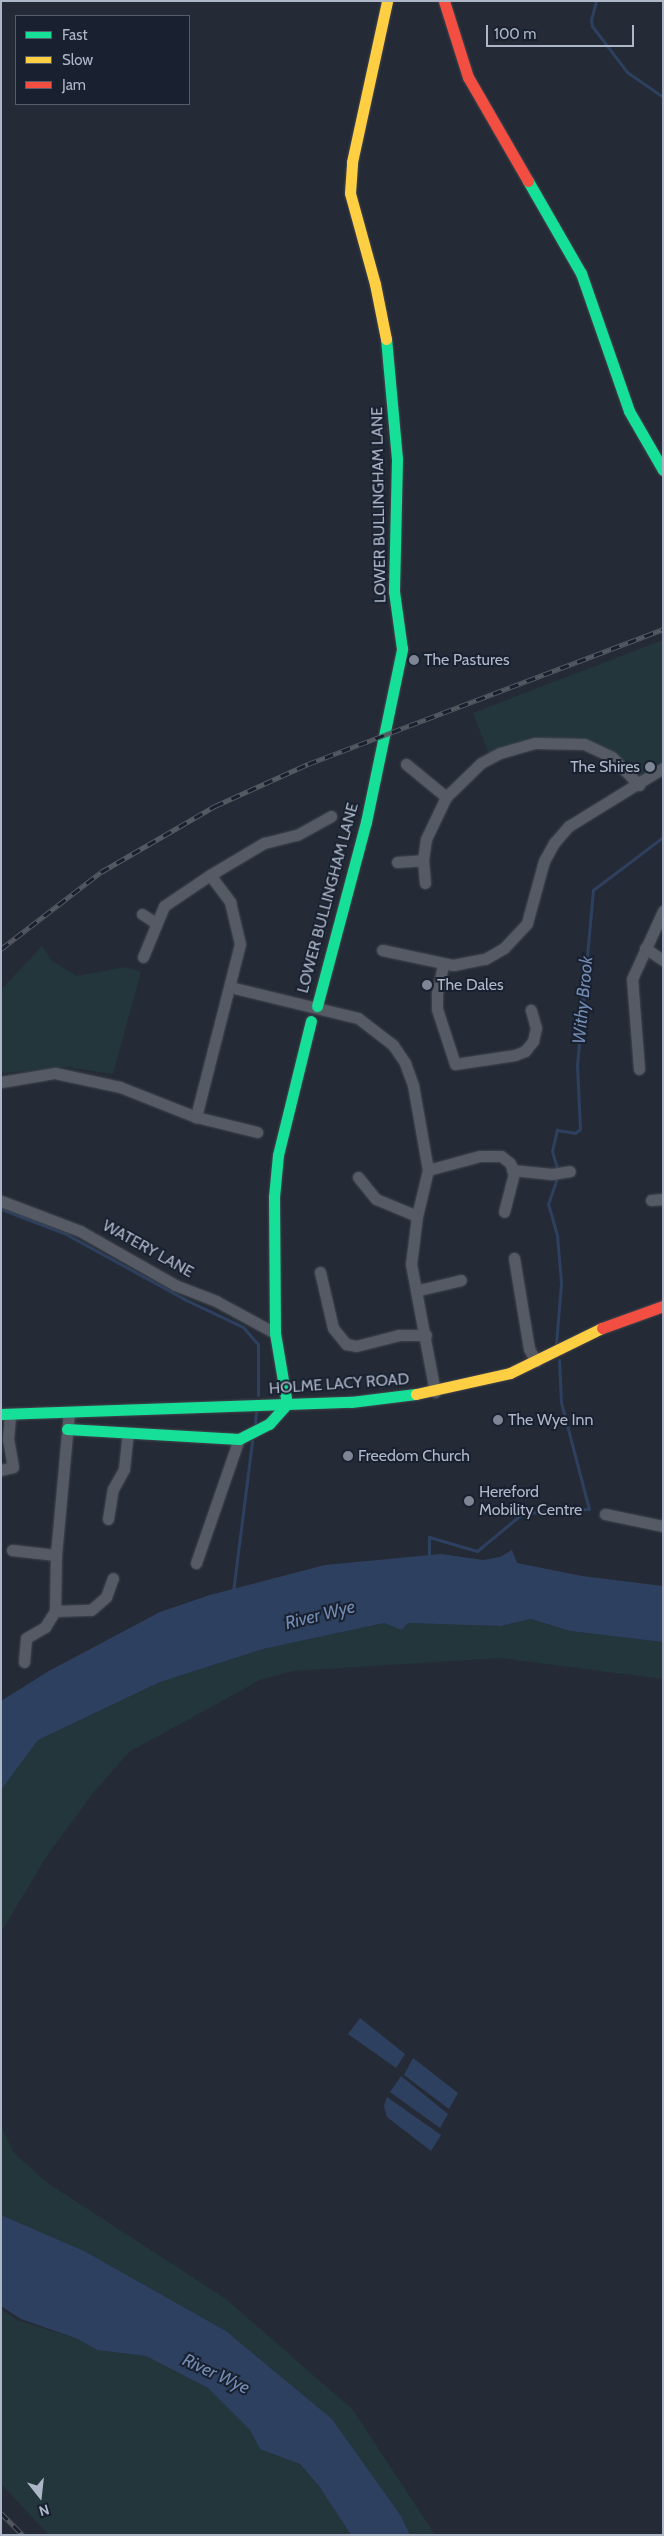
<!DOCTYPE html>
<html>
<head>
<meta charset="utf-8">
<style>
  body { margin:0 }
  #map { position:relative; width:664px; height:2536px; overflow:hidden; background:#252b36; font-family:Cabin,sans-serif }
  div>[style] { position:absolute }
  .green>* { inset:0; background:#22363c }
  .water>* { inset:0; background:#2e405f }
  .stream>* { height:3px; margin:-1.5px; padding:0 1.5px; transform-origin:1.5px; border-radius:1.5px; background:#2e405f }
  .roads { filter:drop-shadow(0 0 1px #42464f) drop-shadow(0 0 1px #42464f) }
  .street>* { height:11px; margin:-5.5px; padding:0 5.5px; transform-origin:5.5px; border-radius:5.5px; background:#565a64 }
  .fast>* { height:11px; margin:-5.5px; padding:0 5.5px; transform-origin:5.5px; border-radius:5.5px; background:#16e098 }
  .slow>* { height:11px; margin:-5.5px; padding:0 5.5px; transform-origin:5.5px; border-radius:5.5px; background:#ffcf43 }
  .jam>* { height:11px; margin:-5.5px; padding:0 5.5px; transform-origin:5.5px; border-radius:5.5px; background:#f24e42 }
  .rail>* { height:5px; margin-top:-2.5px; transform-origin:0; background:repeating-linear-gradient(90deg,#192130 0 9px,#545961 0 18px); box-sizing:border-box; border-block:1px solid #545961 }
  .dots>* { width:14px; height:14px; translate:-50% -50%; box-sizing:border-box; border:2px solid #192130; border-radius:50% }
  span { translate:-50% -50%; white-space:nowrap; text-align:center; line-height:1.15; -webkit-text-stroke:4px #192130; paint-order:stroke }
  .street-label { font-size:16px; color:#aeb7c8 }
  .poi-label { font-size:16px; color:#aeb7c8 }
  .left { translate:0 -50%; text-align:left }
  .right { translate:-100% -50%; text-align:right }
  .water-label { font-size:18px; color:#738bb3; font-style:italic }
  .frame { position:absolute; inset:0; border:2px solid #aeb7c8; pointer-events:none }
  .legend { position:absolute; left:15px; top:15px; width:175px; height:90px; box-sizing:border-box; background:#192130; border:1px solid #555d6d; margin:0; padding:6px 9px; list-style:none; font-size:15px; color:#aeb7c8 }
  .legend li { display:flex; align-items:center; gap:10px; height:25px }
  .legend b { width:25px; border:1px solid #555d6d }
  .north { position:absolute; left:15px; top:2471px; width:50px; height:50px; -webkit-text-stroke:4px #192130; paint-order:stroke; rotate:164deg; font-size:14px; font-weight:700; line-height:20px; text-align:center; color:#aeb7c8 }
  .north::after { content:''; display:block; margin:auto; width:18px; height:22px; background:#aeb7c8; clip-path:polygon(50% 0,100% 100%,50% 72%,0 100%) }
  .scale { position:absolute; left:486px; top:25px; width:148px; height:22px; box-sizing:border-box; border:2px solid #aeb7c8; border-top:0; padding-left:6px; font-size:15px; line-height:18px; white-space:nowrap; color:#aeb7c8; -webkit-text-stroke:4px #192130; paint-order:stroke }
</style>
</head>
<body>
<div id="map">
  <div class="green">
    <i style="clip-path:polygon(663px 640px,663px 765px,637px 785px,610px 757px,584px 744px,540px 742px,490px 757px,473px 713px)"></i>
    <i style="clip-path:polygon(42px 946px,52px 961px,77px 976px,126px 967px,141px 972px,113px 1074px,68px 1067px,1px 1073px,1px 990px)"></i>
    <i style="clip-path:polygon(531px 1619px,570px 1631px,663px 1642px,663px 1679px,501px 1658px,293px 1671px,260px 1680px,129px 1752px,93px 1793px,46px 1857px,1px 1932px,1px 1790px,38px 1740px,160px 1682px,263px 1649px,384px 1623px,402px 1630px,408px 1623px,501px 1626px)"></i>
    <i style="clip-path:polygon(1px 2125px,13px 2152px,46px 2182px,226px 2299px,353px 2410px,435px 2535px,410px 2535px,401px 2516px,332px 2419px,226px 2331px,84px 2251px,1px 2215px)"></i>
    <i style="clip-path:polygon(1px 2309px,17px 2320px,78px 2339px,97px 2350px,146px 2356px,208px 2388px,250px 2430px,260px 2449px,300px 2464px,319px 2486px,351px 2535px,49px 2535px,1px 2484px)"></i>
  </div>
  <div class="water">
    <i style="clip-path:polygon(512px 1550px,517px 1563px,582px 1576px,663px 1586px,663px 1642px,570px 1631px,531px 1619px,501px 1626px,408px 1623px,402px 1630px,384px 1623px,263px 1649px,160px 1682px,38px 1740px,1px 1790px,1px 1701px,49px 1671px,160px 1612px,210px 1595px,325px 1565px,441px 1554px,483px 1560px,500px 1557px)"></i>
    <i style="clip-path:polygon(360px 2018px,405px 2054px,396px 2068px,348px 2034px)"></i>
    <i style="clip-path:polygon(413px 2058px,458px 2093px,449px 2109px,404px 2075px)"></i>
    <i style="clip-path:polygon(401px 2076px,448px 2114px,440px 2128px,390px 2092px)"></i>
    <i style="clip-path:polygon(387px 2097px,441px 2135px,431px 2151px,387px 2117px,384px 2106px)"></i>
    <i style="clip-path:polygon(1px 2215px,84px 2251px,226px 2331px,332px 2419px,401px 2516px,410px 2535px,351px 2535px,319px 2486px,300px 2464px,260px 2449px,250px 2430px,208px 2388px,146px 2356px,97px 2350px,78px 2339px,21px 2319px,1px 2306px)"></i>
  </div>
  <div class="stream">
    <i style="left:596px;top:1px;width:20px;rotate:105deg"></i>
    <i style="left:591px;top:20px;width:6px;rotate:81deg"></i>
    <i style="left:592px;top:26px;width:58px;rotate:52.7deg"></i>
    <i style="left:627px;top:72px;width:44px;rotate:34.8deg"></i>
    <i style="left:558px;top:1171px;width:21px;rotate:-107deg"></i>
    <i style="left:552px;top:1151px;width:22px;rotate:-77deg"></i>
    <i style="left:557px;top:1130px;width:18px;rotate:9deg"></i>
    <i style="left:575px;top:1133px;width:6px;rotate:-39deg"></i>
    <i style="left:580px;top:1129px;width:63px;rotate:-92.7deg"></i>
    <i style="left:577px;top:1066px;width:177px;rotate:-84.8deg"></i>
    <i style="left:593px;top:890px;width:88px;rotate:-37.1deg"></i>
    <i style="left:1px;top:1209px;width:70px;rotate:21deg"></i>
    <i style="left:66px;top:1234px;width:135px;rotate:28.8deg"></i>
    <i style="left:184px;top:1299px;width:65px;rotate:25.4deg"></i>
    <i style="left:243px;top:1327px;width:23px;rotate:49deg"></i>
    <i style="left:258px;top:1344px;width:51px;rotate:90deg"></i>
    <i style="left:556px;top:1344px;width:61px;rotate:-85.3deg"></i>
    <i style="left:561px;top:1283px;width:48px;rotate:-94.8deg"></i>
    <i style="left:557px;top:1235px;width:32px;rotate:-106deg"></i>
    <i style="left:548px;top:1204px;width:31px;rotate:-71deg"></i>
    <i style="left:255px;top:1423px;width:12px;rotate:-85deg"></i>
    <i style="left:429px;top:1558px;width:21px;rotate:-90deg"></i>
    <i style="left:429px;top:1537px;width:50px;rotate:16.3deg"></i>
    <i style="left:477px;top:1551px;width:60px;rotate:-39.6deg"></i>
    <i style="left:523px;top:1513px;width:66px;rotate:-3.5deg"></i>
    <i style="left:589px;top:1509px;width:111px;rotate:-104.7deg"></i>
    <i style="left:561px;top:1402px;width:42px;rotate:-92.7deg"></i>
    <i style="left:233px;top:1592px;width:152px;rotate:-82.8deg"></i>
  </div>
  <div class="roads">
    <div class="street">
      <i style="left:406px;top:764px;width:52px;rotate:39.5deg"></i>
      <i style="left:397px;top:862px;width:26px;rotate:-4deg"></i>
      <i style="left:210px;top:875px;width:63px;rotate:-30.7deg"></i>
      <i style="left:264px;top:843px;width:34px;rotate:-14deg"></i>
      <i style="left:297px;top:835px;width:39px;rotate:-29deg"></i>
      <i style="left:425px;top:883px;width:23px;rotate:-95deg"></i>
      <i style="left:423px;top:860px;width:21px;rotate:-82deg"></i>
      <i style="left:426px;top:839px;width:47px;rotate:-64.5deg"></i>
      <i style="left:446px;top:797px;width:49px;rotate:-44.2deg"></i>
      <i style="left:481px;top:763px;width:21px;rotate:-28deg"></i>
      <i style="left:500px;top:753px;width:36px;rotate:-16deg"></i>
      <i style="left:535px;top:743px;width:49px;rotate:1.2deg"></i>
      <i style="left:584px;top:744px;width:31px;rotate:25deg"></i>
      <i style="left:612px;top:757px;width:39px;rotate:46deg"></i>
      <i style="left:142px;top:914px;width:17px;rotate:33deg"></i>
      <i style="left:645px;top:948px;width:22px;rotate:34deg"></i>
      <i style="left:382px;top:950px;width:73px;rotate:11.9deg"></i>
      <i style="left:453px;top:965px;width:33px;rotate:-11deg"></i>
      <i style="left:485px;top:959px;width:22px;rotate:-30deg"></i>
      <i style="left:504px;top:948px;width:34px;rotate:-47deg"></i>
      <i style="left:527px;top:923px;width:64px;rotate:-74.7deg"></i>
      <i style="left:544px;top:861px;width:21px;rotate:-61deg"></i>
      <i style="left:554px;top:843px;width:23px;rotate:-49deg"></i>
      <i style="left:569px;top:826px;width:110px;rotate:-31.7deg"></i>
      <i style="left:143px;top:957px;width:55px;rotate:-67.6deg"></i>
      <i style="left:164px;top:906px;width:55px;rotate:-34deg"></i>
      <i style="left:210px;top:875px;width:34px;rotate:53deg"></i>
      <i style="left:230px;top:902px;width:43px;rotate:76.6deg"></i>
      <i style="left:240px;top:944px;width:179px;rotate:104.3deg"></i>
      <i style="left:196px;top:1117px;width:63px;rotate:13.8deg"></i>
      <i style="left:443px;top:965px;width:30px;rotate:102deg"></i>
      <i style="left:437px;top:994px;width:15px;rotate:90deg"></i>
      <i style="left:437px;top:1009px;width:58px;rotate:71.9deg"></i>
      <i style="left:455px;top:1064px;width:61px;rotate:-8.5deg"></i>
      <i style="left:515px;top:1055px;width:11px;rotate:-22deg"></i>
      <i style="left:525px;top:1051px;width:13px;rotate:-51deg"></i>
      <i style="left:533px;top:1041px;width:13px;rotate:-77deg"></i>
      <i style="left:536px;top:1028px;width:19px;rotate:-106deg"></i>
      <i style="left:230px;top:987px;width:132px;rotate:13.6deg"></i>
      <i style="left:358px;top:1018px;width:44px;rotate:37.6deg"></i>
      <i style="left:393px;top:1045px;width:22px;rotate:56deg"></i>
      <i style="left:405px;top:1063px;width:23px;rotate:70deg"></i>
      <i style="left:413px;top:1085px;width:86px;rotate:80deg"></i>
      <i style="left:428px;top:1170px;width:47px;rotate:103.4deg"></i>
      <i style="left:417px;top:1216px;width:48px;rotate:97.1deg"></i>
      <i style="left:411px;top:1264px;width:130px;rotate:79.4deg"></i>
      <i style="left:639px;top:1069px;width:90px;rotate:-94.4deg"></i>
      <i style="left:632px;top:979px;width:75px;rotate:-65.5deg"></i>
      <i style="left:1px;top:1082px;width:55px;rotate:-9.5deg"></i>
      <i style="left:55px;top:1073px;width:66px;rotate:12.2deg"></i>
      <i style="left:120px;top:1087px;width:82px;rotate:21.5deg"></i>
      <i style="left:428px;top:1170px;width:54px;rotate:-15.1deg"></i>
      <i style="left:480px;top:1156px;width:21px"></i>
      <i style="left:501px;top:1156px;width:11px;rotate:38deg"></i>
      <i style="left:510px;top:1163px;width:11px;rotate:68deg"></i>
      <i style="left:514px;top:1173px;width:40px;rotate:104.4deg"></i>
      <i style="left:512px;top:1170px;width:40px;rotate:5.7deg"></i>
      <i style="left:552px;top:1174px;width:18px;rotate:-9deg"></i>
      <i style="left:358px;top:1177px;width:28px;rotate:51deg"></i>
      <i style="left:376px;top:1199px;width:44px;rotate:22.5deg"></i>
      <i style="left:651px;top:1200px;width:12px;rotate:-5deg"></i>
      <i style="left:1px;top:1201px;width:85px;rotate:20.8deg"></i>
      <i style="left:80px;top:1231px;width:109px;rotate:29.6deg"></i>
      <i style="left:175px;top:1285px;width:44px;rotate:21.3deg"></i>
      <i style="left:216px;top:1301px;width:67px;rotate:28.5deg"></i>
      <i style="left:514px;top:1258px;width:92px;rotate:80.6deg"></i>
      <i style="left:529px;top:1349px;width:14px;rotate:60deg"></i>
      <i style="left:320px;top:1272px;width:57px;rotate:76.9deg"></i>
      <i style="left:333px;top:1328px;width:21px;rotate:51deg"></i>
      <i style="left:346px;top:1344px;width:10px;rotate:11deg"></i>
      <i style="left:356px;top:1346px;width:44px;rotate:-14.3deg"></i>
      <i style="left:399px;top:1335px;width:27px"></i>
      <i style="left:419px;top:1290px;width:43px;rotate:-13.4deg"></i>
      <i style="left:1px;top:1470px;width:12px;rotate:-14deg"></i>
      <i style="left:13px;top:1467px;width:28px;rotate:-100deg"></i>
      <i style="left:8px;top:1439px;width:25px;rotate:-85deg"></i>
      <i style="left:605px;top:1514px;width:59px;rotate:11.7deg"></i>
      <i style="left:108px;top:1519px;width:30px;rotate:-81deg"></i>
      <i style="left:113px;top:1489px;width:23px;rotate:-61deg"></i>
      <i style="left:124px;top:1469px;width:36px;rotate:-84deg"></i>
      <i style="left:12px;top:1550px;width:44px;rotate:6.5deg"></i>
      <i style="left:196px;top:1563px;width:131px;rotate:-70.9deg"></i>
      <i style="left:55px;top:1611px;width:36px;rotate:-2deg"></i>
      <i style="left:91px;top:1610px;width:20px;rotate:-41deg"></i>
      <i style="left:106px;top:1597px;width:20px;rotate:-70deg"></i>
      <i style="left:24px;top:1662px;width:24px;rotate:-85deg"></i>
      <i style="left:26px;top:1638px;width:22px;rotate:-30deg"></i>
      <i style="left:45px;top:1627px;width:19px;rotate:-58deg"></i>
      <i style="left:55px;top:1611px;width:56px;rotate:-89deg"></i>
      <i style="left:56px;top:1555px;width:143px;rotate:-84.8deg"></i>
    </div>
    <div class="fast">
      <i style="left:528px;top:181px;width:106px;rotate:60.1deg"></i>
      <i style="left:581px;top:273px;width:146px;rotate:70.8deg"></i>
      <i style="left:629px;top:411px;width:68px;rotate:60deg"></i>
      <i style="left:317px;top:1006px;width:190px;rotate:-75.1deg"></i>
      <i style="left:366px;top:822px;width:177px;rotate:-78.2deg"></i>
      <i style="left:402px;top:649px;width:59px;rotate:-97.9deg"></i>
      <i style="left:394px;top:591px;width:132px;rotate:-88.7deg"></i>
      <i style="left:397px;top:459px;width:121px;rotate:-95.2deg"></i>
      <i style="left:1px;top:1414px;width:350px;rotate:-2deg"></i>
      <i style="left:351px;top:1402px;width:65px;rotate:-7deg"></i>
      <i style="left:67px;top:1429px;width:172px;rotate:3.3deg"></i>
      <i style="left:239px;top:1439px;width:34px;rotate:-27deg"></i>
      <i style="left:269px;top:1424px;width:27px;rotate:-48deg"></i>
      <i style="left:287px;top:1404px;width:72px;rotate:-99.6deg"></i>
      <i style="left:275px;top:1333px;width:136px;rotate:-90.4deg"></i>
      <i style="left:274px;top:1197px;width:42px;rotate:-84.6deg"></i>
      <i style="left:278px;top:1155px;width:138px;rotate:-76.2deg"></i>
    </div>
    <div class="slow">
      <i style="left:386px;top:339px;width:56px;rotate:-101.3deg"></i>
      <i style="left:375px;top:284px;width:94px;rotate:-105.4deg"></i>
      <i style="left:350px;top:193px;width:31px;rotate:-86deg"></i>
      <i style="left:352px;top:162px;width:165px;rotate:-77.7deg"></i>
      <i style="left:416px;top:1394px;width:96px;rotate:-12.6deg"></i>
      <i style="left:510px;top:1373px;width:102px;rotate:-26.1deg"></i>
    </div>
    <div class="jam">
      <i style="left:444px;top:1px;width:80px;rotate:72.5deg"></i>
      <i style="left:468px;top:77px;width:120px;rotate:60deg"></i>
      <i style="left:602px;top:1328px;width:65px;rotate:-19.8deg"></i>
    </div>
  </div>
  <div class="rail">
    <i style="left:1px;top:949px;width:126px;rotate:-37.6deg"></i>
    <i style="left:101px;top:872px;width:132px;rotate:-30.1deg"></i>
    <i style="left:215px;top:806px;width:102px;rotate:-24.3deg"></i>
    <i style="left:308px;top:764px;width:380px;rotate:-20.8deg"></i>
    <i style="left:1px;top:2513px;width:31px;rotate:45deg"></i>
  </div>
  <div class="dots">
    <i style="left:414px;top:660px;background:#7e8695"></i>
    <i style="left:650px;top:767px;background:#7e8695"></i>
    <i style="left:427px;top:985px;background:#7e8695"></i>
    <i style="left:498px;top:1420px;background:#7e8695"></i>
    <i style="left:348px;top:1456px;background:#7e8695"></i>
    <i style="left:469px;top:1501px;background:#7e8695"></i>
  </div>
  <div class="street-label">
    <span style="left:379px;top:505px;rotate:-91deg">LOWER BULLINGHAM LANE</span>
    <span style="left:328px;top:898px;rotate:-75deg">LOWER BULLINGHAM LANE</span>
    <span style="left:148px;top:1249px;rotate:29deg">WATERY LANE</span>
    <span style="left:339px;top:1384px;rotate:-4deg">HOLME LACY ROAD</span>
  </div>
  <div class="poi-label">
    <span class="left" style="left:424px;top:660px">The Pastures</span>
    <span class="right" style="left:640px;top:767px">The Shires</span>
    <span class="left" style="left:437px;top:985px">The Dales</span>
    <span class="left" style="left:508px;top:1420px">The Wye Inn</span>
    <span class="left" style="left:358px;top:1456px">Freedom Church</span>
    <span class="left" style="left:479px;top:1501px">Hereford<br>Mobility Centre</span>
  </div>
  <div class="water-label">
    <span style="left:583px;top:1000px;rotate:-85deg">Withy Brook</span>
    <span style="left:320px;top:1615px;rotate:-14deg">River Wye</span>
    <span style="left:216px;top:2374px;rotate:25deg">River Wye</span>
  </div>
  <div class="frame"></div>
  <ul class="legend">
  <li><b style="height:6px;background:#16e098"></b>Fast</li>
  <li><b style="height:6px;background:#ffcf43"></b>Slow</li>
  <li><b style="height:6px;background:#f24e42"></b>Jam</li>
  </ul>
  <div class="north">N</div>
  <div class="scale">100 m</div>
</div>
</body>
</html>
